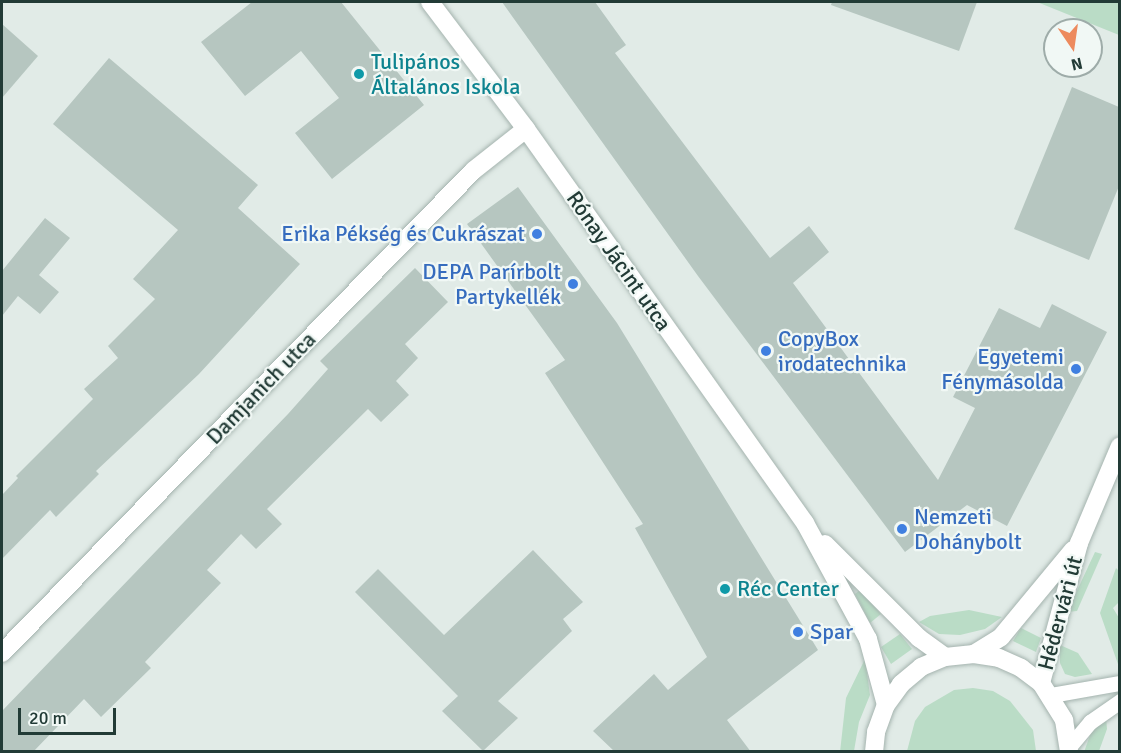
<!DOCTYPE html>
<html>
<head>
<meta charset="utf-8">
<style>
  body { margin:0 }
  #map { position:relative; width:1121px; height:753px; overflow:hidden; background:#e1ebe7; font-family:Signika,sans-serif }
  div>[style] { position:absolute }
  .green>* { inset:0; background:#badcc6 }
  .building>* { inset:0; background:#b6c6c0 }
  .roads { filter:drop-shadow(0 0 2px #a4b3ae) drop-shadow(0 0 2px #a4b3ae) }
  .lane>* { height:15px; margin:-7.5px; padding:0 7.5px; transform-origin:7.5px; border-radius:7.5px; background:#fff }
  .street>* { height:18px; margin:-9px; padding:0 9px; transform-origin:9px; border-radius:9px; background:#fff }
  .secondary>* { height:18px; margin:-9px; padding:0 9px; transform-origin:9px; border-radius:9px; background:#fff }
  .dots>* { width:16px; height:16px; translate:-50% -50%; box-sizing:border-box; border:3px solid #f1f8f5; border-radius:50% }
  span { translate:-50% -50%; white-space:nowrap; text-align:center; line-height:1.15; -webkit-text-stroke:4.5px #f1f8f5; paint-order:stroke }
  .culture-label { font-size:22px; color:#0d838f }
  .left { translate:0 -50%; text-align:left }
  .shop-label { font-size:22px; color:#366cbe }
  .right { translate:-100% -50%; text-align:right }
  .street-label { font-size:22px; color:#223b36 }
  .frame { position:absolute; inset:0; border:3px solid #223b36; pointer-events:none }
  .north { position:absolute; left:1043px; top:18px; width:60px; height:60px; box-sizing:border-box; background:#f1f8f5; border:2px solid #9eaca9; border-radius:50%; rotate:167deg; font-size:16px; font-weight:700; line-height:24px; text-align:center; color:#223b36 }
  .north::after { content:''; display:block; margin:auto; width:21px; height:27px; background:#ed8a5d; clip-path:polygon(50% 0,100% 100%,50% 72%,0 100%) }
  .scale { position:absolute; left:18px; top:708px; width:98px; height:27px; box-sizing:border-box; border:3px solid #223b36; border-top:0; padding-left:8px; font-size:18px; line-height:21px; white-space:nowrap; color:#223b36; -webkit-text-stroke:4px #f1f8f5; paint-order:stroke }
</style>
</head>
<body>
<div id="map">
  <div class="green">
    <i style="clip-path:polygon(1037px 2px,1119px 2px,1119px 35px)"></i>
    <i style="clip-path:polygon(1095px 552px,1102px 554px,1077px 611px,1067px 612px)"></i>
    <i style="clip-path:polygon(1116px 568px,1119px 571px,1119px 602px,1113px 608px,1119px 618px,1119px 667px,1100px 613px)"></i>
    <i style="clip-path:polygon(860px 590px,881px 614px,870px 623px,855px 594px)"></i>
    <i style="clip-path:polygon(969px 610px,1002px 617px,985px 629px,960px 635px,939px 634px,919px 622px,930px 616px)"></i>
    <i style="clip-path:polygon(1021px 628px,1041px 638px,1036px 652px,1013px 641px)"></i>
    <i style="clip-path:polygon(900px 634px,912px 649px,891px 664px,881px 647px)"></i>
    <i style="clip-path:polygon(1060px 645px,1078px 653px,1092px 674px,1075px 677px,1065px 674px,1060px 663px)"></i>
    <i style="clip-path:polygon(865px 659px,870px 695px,859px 722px,854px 751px,840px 752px,846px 698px)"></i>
    <i style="clip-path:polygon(973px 688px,993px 691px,1010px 701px,1033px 730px,1036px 751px,907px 751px,915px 721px,925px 707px,954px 690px)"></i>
    <i style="clip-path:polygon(1106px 718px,1107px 729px,1099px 751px,1084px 752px,1093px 727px)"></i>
  </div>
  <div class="building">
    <i style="clip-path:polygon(252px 2px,341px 2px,424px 105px,332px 179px,295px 133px,339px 98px,301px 51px,245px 96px,201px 42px)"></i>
    <i style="clip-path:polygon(502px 2px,595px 2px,626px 45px,615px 53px,770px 258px,809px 226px,829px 252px,793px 283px,938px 480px,975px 408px,953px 397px,999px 308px,1040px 328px,1052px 304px,1107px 332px,1007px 526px,967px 505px,905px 552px,698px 276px)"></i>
    <i style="clip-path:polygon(832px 2px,977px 2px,959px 51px,831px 5px)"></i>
    <i style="clip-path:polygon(2px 24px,38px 56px,2px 98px)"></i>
    <i style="clip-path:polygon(109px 58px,258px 185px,238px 208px,300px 264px,199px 374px,96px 471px,99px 474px,56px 517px,50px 510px,2px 559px,2px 495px,18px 478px,16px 476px,93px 399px,84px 389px,118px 358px,108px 346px,155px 299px,133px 279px,178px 230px,53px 124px)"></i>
    <i style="clip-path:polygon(1072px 87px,1119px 107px,1119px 186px,1089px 260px,1014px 229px)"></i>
    <i style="clip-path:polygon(518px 187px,617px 323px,818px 650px,727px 720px,751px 752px,615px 752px,593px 731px,654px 674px,668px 690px,707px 657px,635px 528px,643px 524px,545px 373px,565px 360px,467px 224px)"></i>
    <i style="clip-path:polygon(45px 218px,70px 238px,39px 275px,59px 292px,40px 314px,18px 296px,2px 316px,2px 271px)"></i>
    <i style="clip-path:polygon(415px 268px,448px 302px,405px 344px,418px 358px,396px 381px,409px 395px,381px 422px,368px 409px,267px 509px,282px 524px,256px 549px,241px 534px,207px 570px,221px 583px,145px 662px,151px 668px,101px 717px,84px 699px,33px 752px,2px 752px,2px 711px,288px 414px,328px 369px,320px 361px)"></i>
    <i style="clip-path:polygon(533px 550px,583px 602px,563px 619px,572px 631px,498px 701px,518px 718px,483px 751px,442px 711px,458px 696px,355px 592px,378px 569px,444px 635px)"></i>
  </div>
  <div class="roads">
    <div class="lane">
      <i style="left:1051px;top:695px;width:70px;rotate:-9.9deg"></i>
      <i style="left:1069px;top:747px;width:33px;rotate:-50deg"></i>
      <i style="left:1090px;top:722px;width:37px;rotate:-35deg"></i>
    </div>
    <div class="street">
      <i style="left:430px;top:2px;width:159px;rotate:52.9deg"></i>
      <i style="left:526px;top:129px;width:483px;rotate:54.7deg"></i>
      <i style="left:805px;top:523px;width:132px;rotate:61.5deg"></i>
      <i style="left:868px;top:639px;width:68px;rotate:74.7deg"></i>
      <i style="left:825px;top:544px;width:133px;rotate:45deg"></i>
      <i style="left:919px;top:638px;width:32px;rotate:36deg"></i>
      <i style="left:2px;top:653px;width:675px;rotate:-45.66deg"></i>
      <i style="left:474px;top:170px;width:66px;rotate:-38.3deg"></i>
    </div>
    <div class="secondary">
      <i style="left:974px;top:654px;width:32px;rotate:-32deg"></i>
      <i style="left:1001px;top:637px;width:113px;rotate:-50.4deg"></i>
      <i style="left:1041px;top:683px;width:145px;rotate:-74.8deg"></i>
      <i style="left:1079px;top:543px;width:105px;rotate:-67.1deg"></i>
      <i style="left:874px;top:752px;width:20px;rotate:-84deg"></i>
      <i style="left:876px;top:732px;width:29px;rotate:-70deg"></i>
      <i style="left:886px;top:705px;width:26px;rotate:-54deg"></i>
      <i style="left:901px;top:684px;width:26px;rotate:-40deg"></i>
      <i style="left:921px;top:667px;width:26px;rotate:-23deg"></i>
      <i style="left:945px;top:657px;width:29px;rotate:-6deg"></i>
      <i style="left:974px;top:654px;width:25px;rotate:9deg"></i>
      <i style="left:999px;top:658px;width:24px;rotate:24deg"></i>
      <i style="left:1021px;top:668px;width:25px;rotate:37deg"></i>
      <i style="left:1041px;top:683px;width:44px;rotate:58.1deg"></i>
      <i style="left:1064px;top:720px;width:32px;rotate:81deg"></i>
    </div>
  </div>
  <div class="dots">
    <i style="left:359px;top:74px;background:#0f9aa8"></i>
    <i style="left:537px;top:234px;background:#3f7fe0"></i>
    <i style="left:573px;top:284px;background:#3f7fe0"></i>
    <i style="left:766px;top:351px;background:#3f7fe0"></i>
    <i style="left:1076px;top:369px;background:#3f7fe0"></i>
    <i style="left:902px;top:529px;background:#3f7fe0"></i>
    <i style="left:725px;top:589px;background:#0f9aa8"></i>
    <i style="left:798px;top:632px;background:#3f7fe0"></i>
  </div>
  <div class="culture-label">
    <span class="left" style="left:371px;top:74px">Tulipános<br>Általános Iskola</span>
    <span class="left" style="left:737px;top:589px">Réc Center</span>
  </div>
  <div class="shop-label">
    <span class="right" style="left:525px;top:234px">Erika Pékség és Cukrászat</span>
    <span class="right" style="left:561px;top:284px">DEPA Parírbolt<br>Partykellék</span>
    <span class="left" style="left:778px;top:351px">CopyBox<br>irodatechnika</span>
    <span class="right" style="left:1064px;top:369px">Egyetemi<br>Fénymásolda</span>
    <span class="left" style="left:914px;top:529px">Nemzeti<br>Dohánybolt</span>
    <span class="left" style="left:810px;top:632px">Spar</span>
  </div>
  <div class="street-label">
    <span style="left:619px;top:261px;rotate:55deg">Rónay Jácint utca</span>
    <span style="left:261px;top:388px;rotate:-46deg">Damjanich utca</span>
    <span style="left:1060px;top:613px;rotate:-75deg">Hédervári út</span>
  </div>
  <div class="frame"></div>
  <div class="north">N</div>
  <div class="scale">20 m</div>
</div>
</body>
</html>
